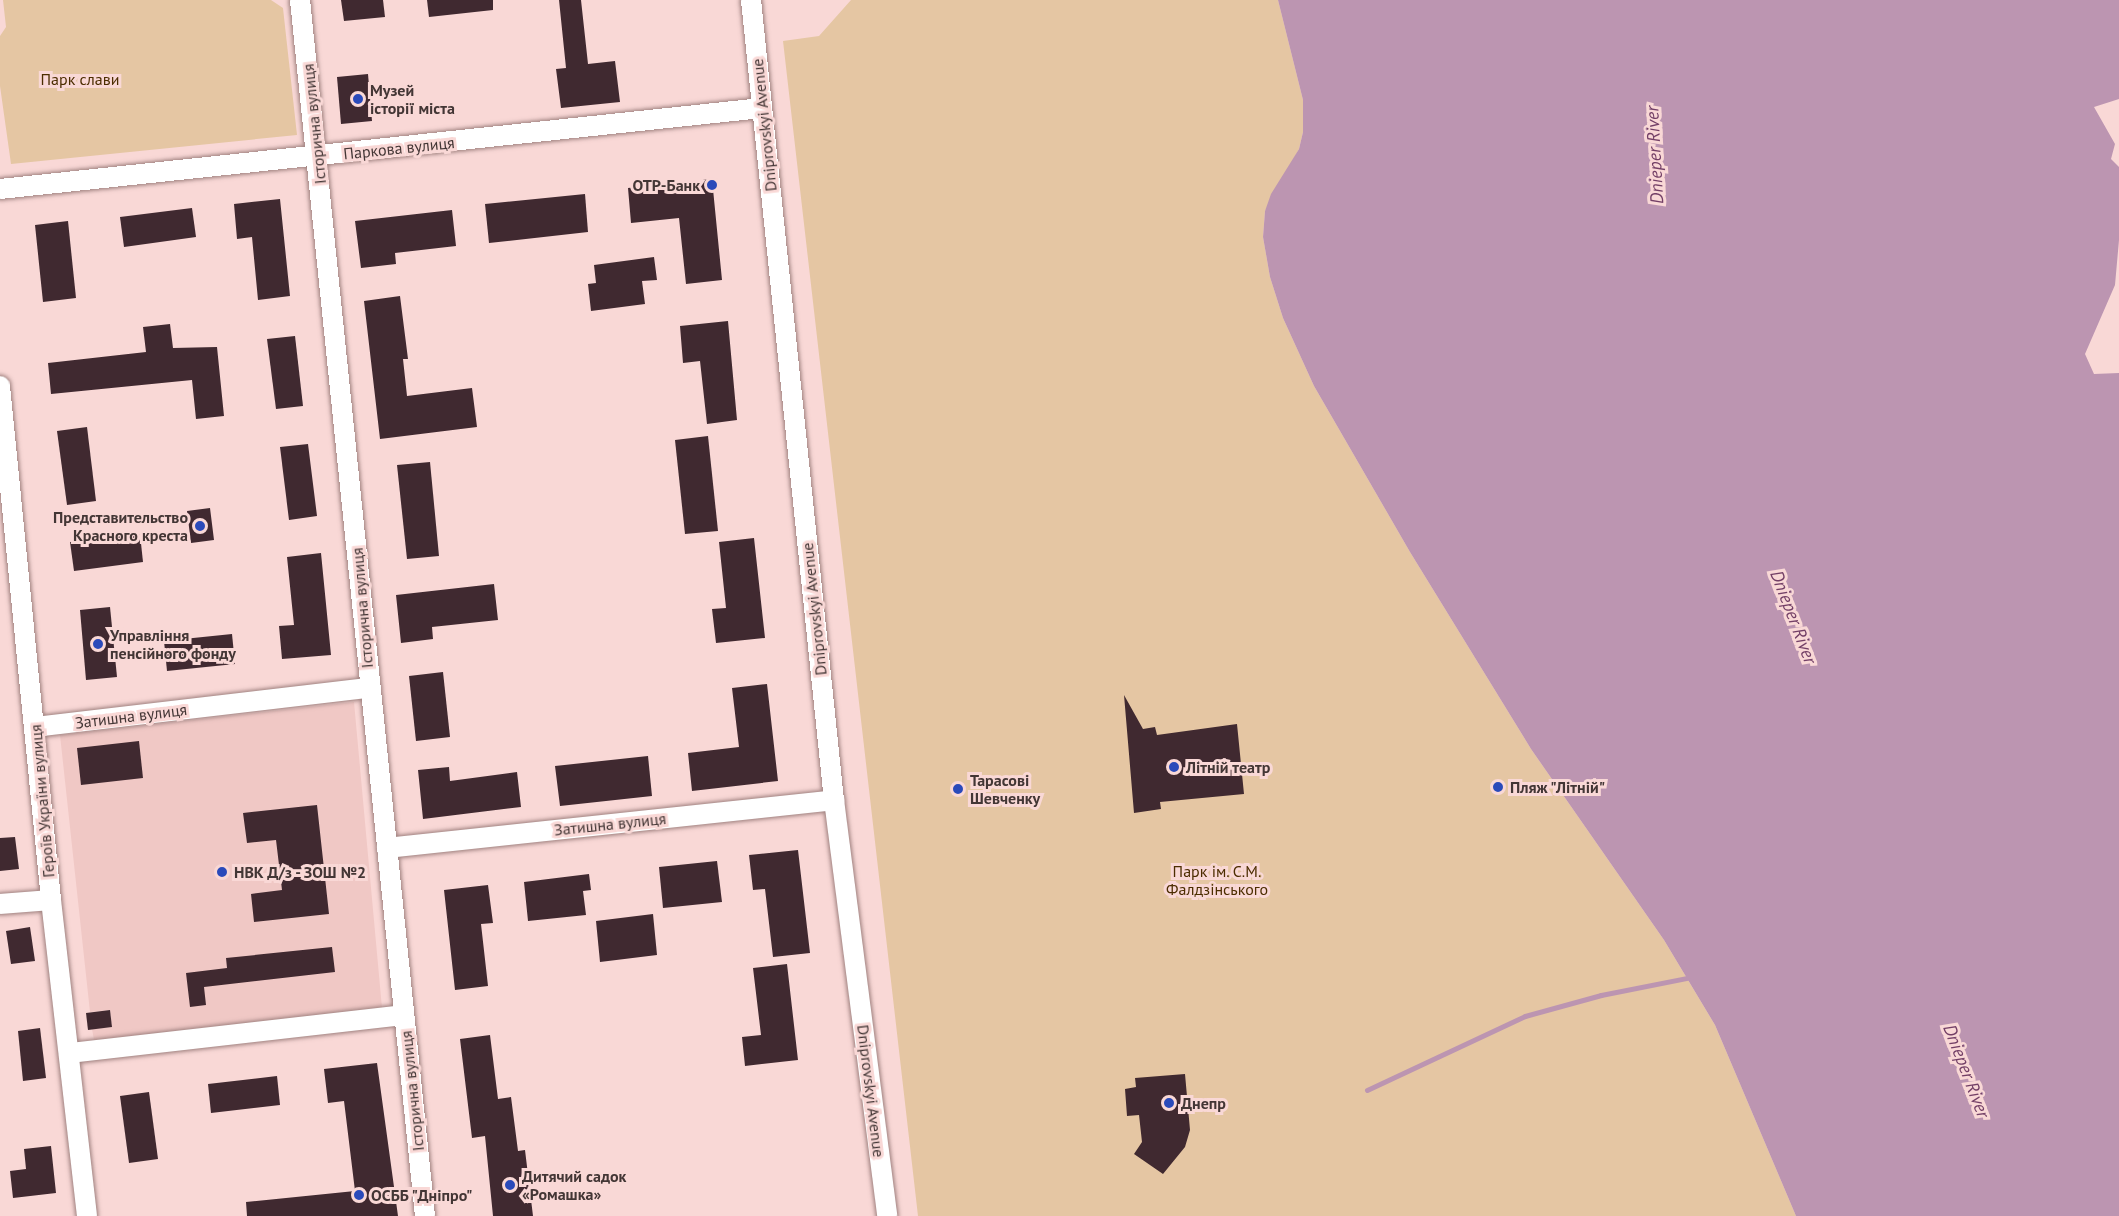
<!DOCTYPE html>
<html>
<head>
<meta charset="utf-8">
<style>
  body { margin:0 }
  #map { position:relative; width:2119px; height:1216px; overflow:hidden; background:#f9d8d6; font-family:"PT Sans",sans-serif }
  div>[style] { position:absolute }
  .built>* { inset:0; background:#f0c8c5 }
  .green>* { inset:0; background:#e5c6a3 }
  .water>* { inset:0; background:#bc95b1 }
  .stream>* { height:5px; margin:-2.5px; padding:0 2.5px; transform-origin:2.5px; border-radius:2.5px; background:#bc95b1 }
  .building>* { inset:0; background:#402930 }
  .roads { filter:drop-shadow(0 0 2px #a08280) drop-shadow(0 0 2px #a08280) }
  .street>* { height:20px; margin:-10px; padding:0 10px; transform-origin:10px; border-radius:10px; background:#fff }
  .dots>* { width:16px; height:16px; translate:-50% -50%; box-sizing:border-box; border:3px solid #f9d8d6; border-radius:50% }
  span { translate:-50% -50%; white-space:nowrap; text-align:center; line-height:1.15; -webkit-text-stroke:6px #f9d8d6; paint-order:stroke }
  .park-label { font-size:16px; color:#4c2d00 }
  .poi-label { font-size:16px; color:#433635; font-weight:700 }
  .left { translate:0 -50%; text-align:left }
  .right { translate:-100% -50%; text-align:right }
  .street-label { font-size:16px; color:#433635 }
  .water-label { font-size:18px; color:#733f66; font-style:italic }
</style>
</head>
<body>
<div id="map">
  <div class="built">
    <i style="clip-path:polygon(354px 702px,382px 1008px,94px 1040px,92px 1029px,112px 1027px,110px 1010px,90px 1012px,60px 735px)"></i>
  </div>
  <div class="green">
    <i style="clip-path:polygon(3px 0,271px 0,283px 8px,297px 135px,11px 164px,0 86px,0 36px,6px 27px)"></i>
    <i style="clip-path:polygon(851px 0,1278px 0,1303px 100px,1303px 132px,1299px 149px,1265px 211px,1263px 237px,1270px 277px,1283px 318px,1314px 386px,1410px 552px,1531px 749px,1664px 940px,1715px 1025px,1796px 1216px,918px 1216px,783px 41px,819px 36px)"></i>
  </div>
  <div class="water">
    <i style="clip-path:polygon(1278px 0,2119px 0,2119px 99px,2094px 107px,2115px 144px,2111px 159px,2119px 167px,2119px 240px,2115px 285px,2085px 354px,2094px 374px,2119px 373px,2119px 1216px,1796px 1216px,1715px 1025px,1664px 940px,1531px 749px,1410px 552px,1314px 386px,1283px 318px,1270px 277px,1263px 237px,1265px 211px,1271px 194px,1299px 149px,1303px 132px,1303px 100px)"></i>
  </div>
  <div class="stream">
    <i style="left:1367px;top:1090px;width:174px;rotate:-25.1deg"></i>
    <i style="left:1525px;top:1016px;width:79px;rotate:-15.4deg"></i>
    <i style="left:1601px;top:995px;width:88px;rotate:-11.2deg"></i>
  </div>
  <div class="building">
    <i style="clip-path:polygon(341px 0,383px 0,385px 17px,344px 21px)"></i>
    <i style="clip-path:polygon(427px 0,493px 0,493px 10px,429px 17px)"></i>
    <i style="clip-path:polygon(559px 0,581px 0,588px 64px,615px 61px,620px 102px,561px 108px,556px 69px,566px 68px)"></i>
    <i style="clip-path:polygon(368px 74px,372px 121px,341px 124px,337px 77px)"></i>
    <i style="clip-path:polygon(712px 179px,722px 280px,686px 284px,679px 218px,631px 223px,628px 188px)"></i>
    <i style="clip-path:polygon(585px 194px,588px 232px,489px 243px,485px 204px)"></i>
    <i style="clip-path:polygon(280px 199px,290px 296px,258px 300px,252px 237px,237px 239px,234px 204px)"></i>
    <i style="clip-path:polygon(192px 208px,196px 237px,124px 247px,120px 217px)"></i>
    <i style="clip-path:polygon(452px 210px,456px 246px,395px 253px,396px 264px,361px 268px,355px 221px)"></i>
    <i style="clip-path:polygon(68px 221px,76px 298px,43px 302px,35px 225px)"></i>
    <i style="clip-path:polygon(654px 257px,657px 280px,642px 281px,645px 304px,591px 311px,588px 284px,596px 283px,594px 265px)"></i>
    <i style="clip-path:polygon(400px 296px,408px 359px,403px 359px,407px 396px,472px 388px,477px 427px,380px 439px,364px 301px)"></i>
    <i style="clip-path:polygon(728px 321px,737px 420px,707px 424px,700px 361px,683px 363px,680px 326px)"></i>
    <i style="clip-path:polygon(170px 324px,173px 348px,217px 347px,224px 416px,196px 419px,192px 380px,51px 394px,48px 363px,146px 352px,143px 327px)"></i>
    <i style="clip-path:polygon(295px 336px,303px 406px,276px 409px,267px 339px)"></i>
    <i style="clip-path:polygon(87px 427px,96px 501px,67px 505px,57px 431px)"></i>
    <i style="clip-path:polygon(708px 436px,718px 531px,685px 534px,675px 440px)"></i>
    <i style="clip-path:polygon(308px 444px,317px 516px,289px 520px,280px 447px)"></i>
    <i style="clip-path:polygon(430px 462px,439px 556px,407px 559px,397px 465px)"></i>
    <i style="clip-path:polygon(210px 508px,214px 540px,191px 543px,187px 511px)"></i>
    <i style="clip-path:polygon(140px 534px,143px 562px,74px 571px,70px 542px)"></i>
    <i style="clip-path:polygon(754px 538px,765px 638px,716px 643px,712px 609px,726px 608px,719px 542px)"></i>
    <i style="clip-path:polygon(321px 553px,331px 655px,282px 659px,279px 626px,294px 625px,287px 557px)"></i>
    <i style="clip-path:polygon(494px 584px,498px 620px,432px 627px,433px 639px,401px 643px,396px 595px)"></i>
    <i style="clip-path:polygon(110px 607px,117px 677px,86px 680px,80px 610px)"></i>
    <i style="clip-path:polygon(232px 634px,235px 664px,167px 671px,164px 641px)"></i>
    <i style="clip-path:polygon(443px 672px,450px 737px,416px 741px,409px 676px)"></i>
    <i style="clip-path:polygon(767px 684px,778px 781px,692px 791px,688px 753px,739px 747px,732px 688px)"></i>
    <i style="clip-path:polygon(1124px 695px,1143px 729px,1155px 727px,1157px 735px,1237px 724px,1244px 794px,1160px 802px,1161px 809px,1134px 813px)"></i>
    <i style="clip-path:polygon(139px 741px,143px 778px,81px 785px,77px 748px)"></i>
    <i style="clip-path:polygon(648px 756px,652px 796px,560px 806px,555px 766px)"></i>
    <i style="clip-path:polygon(449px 767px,450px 781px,517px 772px,521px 807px,423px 819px,418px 770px)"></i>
    <i style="clip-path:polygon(317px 805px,329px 914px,254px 922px,251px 894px,282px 890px,276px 840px,247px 843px,243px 813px)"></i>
    <i style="clip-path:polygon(15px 837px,19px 869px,0 871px,0 838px)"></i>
    <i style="clip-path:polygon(798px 850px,810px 953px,773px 957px,765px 889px,753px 890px,749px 855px)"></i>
    <i style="clip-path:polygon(717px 861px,722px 902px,663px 908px,659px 867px)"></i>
    <i style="clip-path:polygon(589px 874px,591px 890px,583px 891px,586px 915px,528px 921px,524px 882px)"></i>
    <i style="clip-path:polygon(488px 885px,493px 923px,481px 924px,488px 986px,455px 990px,444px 890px)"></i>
    <i style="clip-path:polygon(653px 914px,657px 955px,600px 962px,596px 921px)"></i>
    <i style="clip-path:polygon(30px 927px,35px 961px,11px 964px,6px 931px)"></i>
    <i style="clip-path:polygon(332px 947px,335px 972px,204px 987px,206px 1005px,190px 1007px,186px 973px,227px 968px,226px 958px)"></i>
    <i style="clip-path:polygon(787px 964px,798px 1060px,745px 1066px,742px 1037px,761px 1035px,753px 968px)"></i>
    <i style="clip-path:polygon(110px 1010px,112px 1027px,88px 1030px,86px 1013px)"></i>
    <i style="clip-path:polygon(40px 1028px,46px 1078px,23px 1081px,18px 1031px)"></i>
    <i style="clip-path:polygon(490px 1035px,498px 1099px,511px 1097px,518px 1151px,525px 1150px,533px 1216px,493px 1216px,485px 1136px,472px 1138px,460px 1039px)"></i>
    <i style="clip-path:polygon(377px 1063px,398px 1216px,247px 1216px,246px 1202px,355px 1191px,344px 1101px,328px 1103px,324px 1069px)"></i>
    <i style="clip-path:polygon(1185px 1074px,1190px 1130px,1185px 1147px,1163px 1174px,1134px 1154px,1142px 1142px,1139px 1115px,1127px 1116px,1125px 1089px,1136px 1087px,1135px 1078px)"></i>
    <i style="clip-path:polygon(277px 1076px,280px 1105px,211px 1113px,208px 1084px)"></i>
    <i style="clip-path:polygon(149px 1092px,158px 1159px,129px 1163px,120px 1096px)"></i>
    <i style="clip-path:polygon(51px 1146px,56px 1193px,13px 1198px,10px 1171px,26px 1169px,24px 1149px)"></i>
  </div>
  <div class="roads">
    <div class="street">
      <i style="left:300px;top:0;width:1222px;rotate:84.13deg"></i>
      <i style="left:751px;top:0;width:804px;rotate:84.08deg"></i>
      <i style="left:834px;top:800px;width:419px;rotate:82.7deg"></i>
      <i style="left:0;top:189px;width:766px;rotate:-6.07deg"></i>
      <i style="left:0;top:386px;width:517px;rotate:84.33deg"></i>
      <i style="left:51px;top:900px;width:318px;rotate:83.5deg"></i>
      <i style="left:35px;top:727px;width:336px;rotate:-6.7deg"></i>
      <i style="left:387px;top:848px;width:450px;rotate:-6.1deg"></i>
      <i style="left:0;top:904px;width:51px;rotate:-4.5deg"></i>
      <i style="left:70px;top:1053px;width:336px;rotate:-6.5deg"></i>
    </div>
  </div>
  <div class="dots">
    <i style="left:358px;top:99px;background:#2a4aba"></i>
    <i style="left:712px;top:185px;background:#2a4aba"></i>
    <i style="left:200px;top:526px;background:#2a4aba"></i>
    <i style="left:98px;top:644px;background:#2a4aba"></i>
    <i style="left:1174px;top:767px;background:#2a4aba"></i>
    <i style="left:1498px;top:787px;background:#2a4aba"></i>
    <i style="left:958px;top:789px;background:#2a4aba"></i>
    <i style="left:222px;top:872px;background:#2a4aba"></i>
    <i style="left:1169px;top:1103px;background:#2a4aba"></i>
    <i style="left:510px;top:1185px;background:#2a4aba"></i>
    <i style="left:359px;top:1195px;background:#2a4aba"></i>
  </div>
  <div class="park-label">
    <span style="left:80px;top:79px">Парк слави</span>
    <span style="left:1217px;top:880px">Парк ім. С.М.<br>Фалдзінського</span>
  </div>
  <div class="poi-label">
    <span class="left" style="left:370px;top:99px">Музей<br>історії міста</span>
    <span class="right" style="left:700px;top:185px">ОТР-Банк</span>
    <span class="right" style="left:188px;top:526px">Представительство<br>Красного креста</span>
    <span class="left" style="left:110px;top:644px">Управління<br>пенсійного фонду</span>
    <span class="left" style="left:1186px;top:767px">Літній театр</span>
    <span class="left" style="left:970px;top:789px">Тарасові<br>Шевченку</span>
    <span class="left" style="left:1510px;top:787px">Пляж "Літній"</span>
    <span class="left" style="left:234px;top:872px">НВК Д/з - ЗОШ №2</span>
    <span class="left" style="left:1181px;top:1103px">Днепр</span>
    <span class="left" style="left:522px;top:1185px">Дитячий садок<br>«Ромашка»</span>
    <span class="left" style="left:371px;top:1195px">ОСББ "Днiпро"</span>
  </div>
  <div class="street-label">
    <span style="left:314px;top:124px;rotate:-96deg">Історична вулиця</span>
    <span style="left:764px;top:125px;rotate:-96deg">Dniprovskyi Avenue</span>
    <span style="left:399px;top:148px;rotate:-6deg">Паркова вулиця</span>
    <span style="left:362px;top:608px;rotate:-95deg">Історична вулиця</span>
    <span style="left:814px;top:609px;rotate:-96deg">Dniprovskyi Avenue</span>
    <span style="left:131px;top:716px;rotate:-7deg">Затишна вулиця</span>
    <span style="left:42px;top:801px;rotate:-95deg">Героїв України вулиця</span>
    <span style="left:610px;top:824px;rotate:-6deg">Затишна вулиця</span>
    <span style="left:412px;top:1091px;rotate:-96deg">Історична вулиця</span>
    <span style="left:871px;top:1091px;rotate:83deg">Dniprovskyi Avenue</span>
  </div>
  <div class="water-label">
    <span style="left:1655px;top:155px;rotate:-93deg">Dnieper River</span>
    <span style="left:1793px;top:617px;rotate:69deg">Dnieper River</span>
    <span style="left:1966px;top:1071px;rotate:69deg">Dnieper River</span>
  </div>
</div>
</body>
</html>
